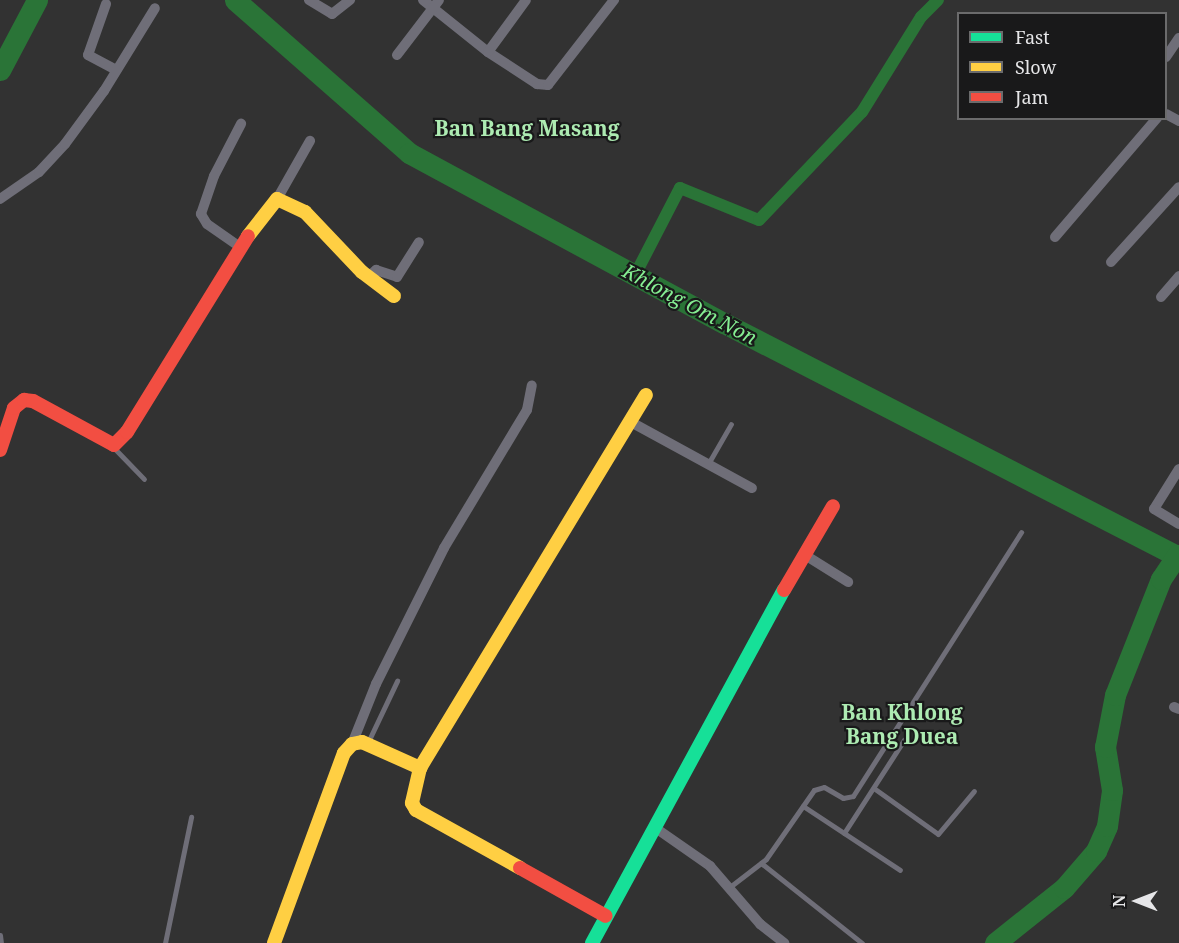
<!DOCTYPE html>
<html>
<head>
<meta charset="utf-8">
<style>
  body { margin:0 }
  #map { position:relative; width:1179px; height:943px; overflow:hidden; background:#323232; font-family:"Noto Serif",serif }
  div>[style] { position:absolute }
  .canal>* { height:12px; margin:-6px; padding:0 6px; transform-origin:6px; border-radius:6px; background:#2a7437 }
  .river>* { height:21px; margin:-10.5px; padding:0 10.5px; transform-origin:10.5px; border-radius:10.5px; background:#2a7437 }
  .lane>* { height:5px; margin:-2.5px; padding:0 2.5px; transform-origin:2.5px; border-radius:2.5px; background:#6f6e78 }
  .street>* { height:10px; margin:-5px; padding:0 5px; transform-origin:5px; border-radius:5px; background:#6f6e78 }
  .fast>* { height:14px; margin:-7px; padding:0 7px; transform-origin:7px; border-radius:7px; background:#16e098 }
  .slow>* { height:14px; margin:-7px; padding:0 7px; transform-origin:7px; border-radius:7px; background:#ffcf43 }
  .jam>* { height:14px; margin:-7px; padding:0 7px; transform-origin:7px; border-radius:7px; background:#f24e42 }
  span { translate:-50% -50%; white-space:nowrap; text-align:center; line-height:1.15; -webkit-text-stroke:4.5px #19191a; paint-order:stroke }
  .water-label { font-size:20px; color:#85ed92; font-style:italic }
  .quarter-label { font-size:21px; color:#adebb2; font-weight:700 }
  .legend { position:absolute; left:957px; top:12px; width:210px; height:108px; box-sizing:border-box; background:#19191a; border:2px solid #6b6b6c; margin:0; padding:8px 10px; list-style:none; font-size:18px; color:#e6e6e8 }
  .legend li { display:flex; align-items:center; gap:12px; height:30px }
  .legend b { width:30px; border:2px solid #6b6b6c }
  .north { position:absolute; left:1107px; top:871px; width:60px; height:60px; -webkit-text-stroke:4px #19191a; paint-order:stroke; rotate:270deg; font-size:16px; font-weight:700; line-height:24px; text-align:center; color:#e6e6e8 }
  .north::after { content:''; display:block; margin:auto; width:21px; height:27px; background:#e6e6e8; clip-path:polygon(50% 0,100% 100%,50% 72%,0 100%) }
</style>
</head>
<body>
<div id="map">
  <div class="canal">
    <i style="left:635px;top:275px;width:98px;rotate:-62.7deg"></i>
    <i style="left:680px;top:188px;width:85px;rotate:22.1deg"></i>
    <i style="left:759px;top:220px;width:149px;rotate:-46.4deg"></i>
    <i style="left:862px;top:112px;width:112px;rotate:-58.2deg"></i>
    <i style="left:921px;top:17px;width:24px;rotate:-45deg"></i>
  </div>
  <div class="river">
    <i style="left:235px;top:0;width:232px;rotate:41.3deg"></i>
    <i style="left:409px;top:153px;width:358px;rotate:28.4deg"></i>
    <i style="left:724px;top:323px;width:512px;rotate:27.22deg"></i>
    <i style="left:0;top:70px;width:79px;rotate:-62.1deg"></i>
    <i style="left:995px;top:943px;width:88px;rotate:-38.6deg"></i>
    <i style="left:1064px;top:888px;width:49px;rotate:-49.1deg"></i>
    <i style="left:1096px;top:851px;width:27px;rotate:-66deg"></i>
    <i style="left:1107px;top:826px;width:36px;rotate:-82deg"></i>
    <i style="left:1112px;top:790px;width:44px;rotate:-99.2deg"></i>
    <i style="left:1105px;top:747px;width:53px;rotate:-79.1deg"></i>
    <i style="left:1115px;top:695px;width:125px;rotate:-68.4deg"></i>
    <i style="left:1161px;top:579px;width:29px;rotate:-56deg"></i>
  </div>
  <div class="lane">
    <i style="left:114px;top:448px;width:43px;rotate:45.9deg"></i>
    <i style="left:708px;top:464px;width:46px;rotate:-60.1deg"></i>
    <i style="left:368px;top:742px;width:68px;rotate:-64.6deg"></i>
    <i style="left:875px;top:789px;width:77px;rotate:35.5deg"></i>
    <i style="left:938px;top:834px;width:56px;rotate:-50.1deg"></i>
    <i style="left:803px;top:806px;width:116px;rotate:33.4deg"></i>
    <i style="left:844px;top:833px;width:111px;rotate:-57.2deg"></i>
    <i style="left:761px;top:863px;width:129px;rotate:38.4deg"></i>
    <i style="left:731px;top:886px;width:44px;rotate:-37.6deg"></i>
    <i style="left:766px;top:859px;width:84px;rotate:-55.2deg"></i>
    <i style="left:814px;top:790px;width:10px;rotate:-17deg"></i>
    <i style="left:824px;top:787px;width:22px;rotate:30deg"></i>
    <i style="left:843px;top:798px;width:10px;rotate:-11deg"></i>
    <i style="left:853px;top:796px;width:313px;rotate:-57.5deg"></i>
    <i style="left:0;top:935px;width:8px;rotate:83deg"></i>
    <i style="left:165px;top:943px;width:129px;rotate:-78.3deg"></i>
  </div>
  <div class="street">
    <i style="left:309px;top:0;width:27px;rotate:31deg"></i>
    <i style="left:332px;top:14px;width:23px;rotate:-38deg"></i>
    <i style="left:423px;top:0;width:83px;rotate:38.7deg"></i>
    <i style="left:488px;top:52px;width:59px;rotate:33.1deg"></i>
    <i style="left:537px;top:84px;width:11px;rotate:5deg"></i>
    <i style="left:548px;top:85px;width:108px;rotate:-52.2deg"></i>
    <i style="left:106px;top:4px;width:54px;rotate:109.4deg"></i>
    <i style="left:88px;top:55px;width:32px;rotate:28deg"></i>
    <i style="left:488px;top:52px;width:64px;rotate:-53.8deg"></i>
    <i style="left:397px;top:55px;width:69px;rotate:-52.6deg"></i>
    <i style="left:1166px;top:57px;width:23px;rotate:-56deg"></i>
    <i style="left:1166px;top:114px;width:15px;rotate:28deg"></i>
    <i style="left:0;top:199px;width:47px;rotate:-34.7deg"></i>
    <i style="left:39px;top:172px;width:38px;rotate:-47deg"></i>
    <i style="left:65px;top:144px;width:66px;rotate:-53.7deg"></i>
    <i style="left:104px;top:91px;width:97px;rotate:-58.4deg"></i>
    <i style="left:277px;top:199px;width:67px;rotate:-60.4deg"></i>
    <i style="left:1055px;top:237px;width:157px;rotate:-49.4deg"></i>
    <i style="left:240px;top:247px;width:40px;rotate:-145.1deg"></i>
    <i style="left:207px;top:224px;width:12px;rotate:-121deg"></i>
    <i style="left:201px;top:214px;width:40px;rotate:-71.1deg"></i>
    <i style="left:214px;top:176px;width:59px;rotate:-62.6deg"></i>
    <i style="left:1111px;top:262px;width:101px;rotate:-47.8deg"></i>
    <i style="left:368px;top:277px;width:11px;rotate:-41deg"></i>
    <i style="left:376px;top:270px;width:22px;rotate:18deg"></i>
    <i style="left:397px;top:277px;width:41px;rotate:-57.8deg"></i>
    <i style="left:1161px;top:297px;width:28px;rotate:-49deg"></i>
    <i style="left:629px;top:421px;width:140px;rotate:28.6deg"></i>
    <i style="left:1179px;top:469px;width:47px;rotate:122deg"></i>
    <i style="left:1154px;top:509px;width:29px;rotate:31deg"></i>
    <i style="left:805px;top:555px;width:51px;rotate:32.1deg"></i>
    <i style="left:1174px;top:707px;width:5px;rotate:22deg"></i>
    <i style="left:352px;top:744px;width:65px;rotate:-68.2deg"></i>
    <i style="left:376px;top:684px;width:152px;rotate:-63.4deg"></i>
    <i style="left:444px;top:548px;width:161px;rotate:-59deg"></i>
    <i style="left:527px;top:410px;width:25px;rotate:-79deg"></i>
    <i style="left:657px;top:829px;width:65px;rotate:34.9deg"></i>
    <i style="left:710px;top:866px;width:77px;rotate:49.2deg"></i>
    <i style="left:760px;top:924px;width:31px;rotate:38deg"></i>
  </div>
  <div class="fast">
    <i style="left:592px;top:943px;width:402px;rotate:-61.5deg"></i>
  </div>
  <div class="slow">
    <i style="left:248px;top:236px;width:47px;rotate:-51.9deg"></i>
    <i style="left:277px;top:199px;width:31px;rotate:25deg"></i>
    <i style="left:305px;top:212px;width:83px;rotate:46.5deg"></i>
    <i style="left:362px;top:272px;width:40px;rotate:37deg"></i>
    <i style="left:420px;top:768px;width:436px;rotate:-58.8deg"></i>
    <i style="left:274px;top:943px;width:202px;rotate:-69.8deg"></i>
    <i style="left:344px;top:753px;width:12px;rotate:-48deg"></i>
    <i style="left:352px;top:744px;width:10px;rotate:-11deg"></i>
    <i style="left:362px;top:742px;width:64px;rotate:24.1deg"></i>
    <i style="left:420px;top:768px;width:36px;rotate:103deg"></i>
    <i style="left:412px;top:803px;width:8px;rotate:60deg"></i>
    <i style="left:416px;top:810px;width:119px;rotate:29.1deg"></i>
  </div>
  <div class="jam">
    <i style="left:0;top:450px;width:44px;rotate:-71.6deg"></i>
    <i style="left:14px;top:408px;width:13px;rotate:-39deg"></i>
    <i style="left:24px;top:400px;width:9px;rotate:6deg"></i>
    <i style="left:33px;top:401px;width:92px;rotate:28.5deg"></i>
    <i style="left:114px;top:445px;width:18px;rotate:-45deg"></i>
    <i style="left:127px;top:432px;width:230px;rotate:-58.3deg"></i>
    <i style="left:784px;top:590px;width:97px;rotate:-59.7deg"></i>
    <i style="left:520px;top:868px;width:98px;rotate:29.2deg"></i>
  </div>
  <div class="water-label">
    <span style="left:690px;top:304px;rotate:28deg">Khlong Om Non</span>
  </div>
  <div class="quarter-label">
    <span style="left:527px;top:128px">Ban Bang Masang</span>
    <span style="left:902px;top:724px">Ban Khlong<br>Bang Duea</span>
  </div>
  <ul class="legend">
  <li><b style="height:8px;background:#16e098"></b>Fast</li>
  <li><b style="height:8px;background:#ffcf43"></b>Slow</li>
  <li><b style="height:8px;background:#f24e42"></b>Jam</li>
  </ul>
  <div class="north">N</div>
</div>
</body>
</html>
